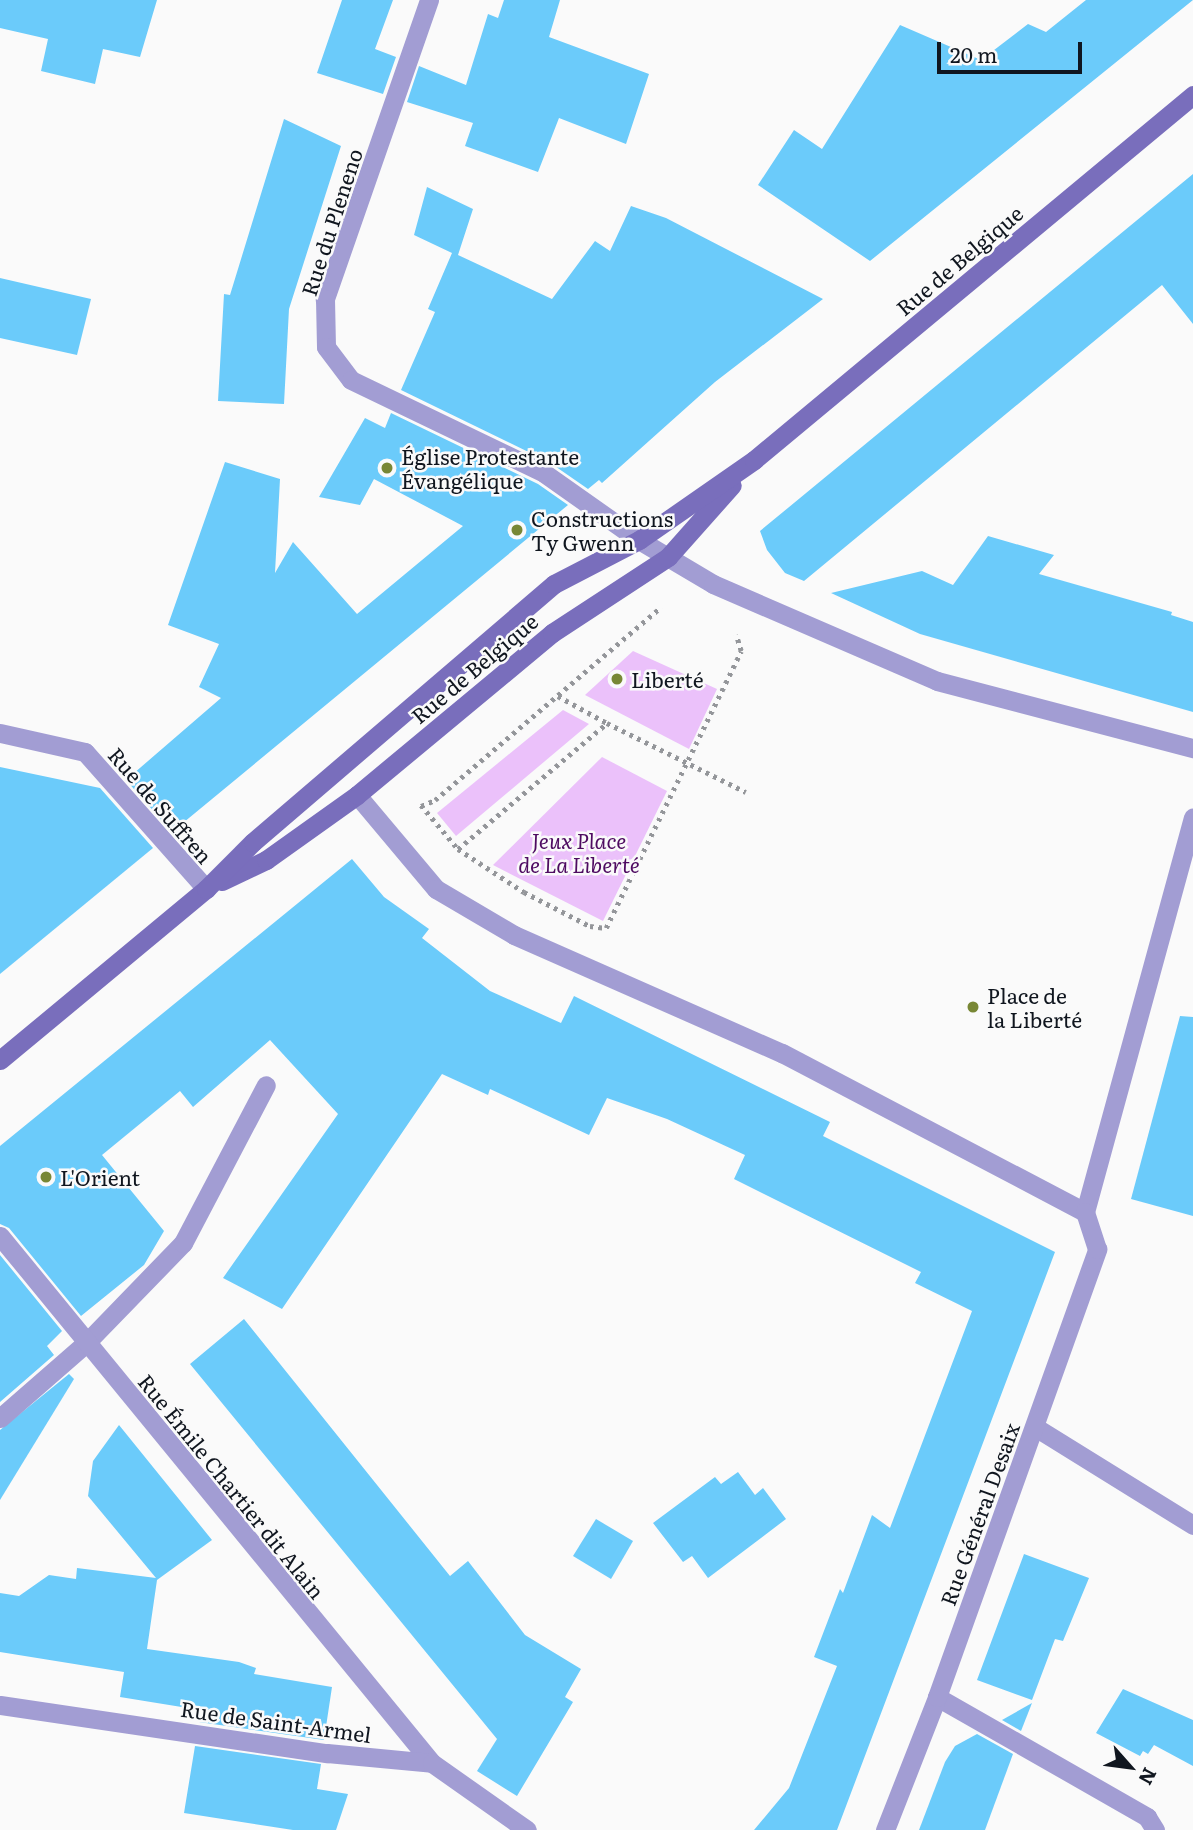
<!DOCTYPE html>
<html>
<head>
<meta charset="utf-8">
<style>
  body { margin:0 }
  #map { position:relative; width:1193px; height:1830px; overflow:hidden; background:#fafafa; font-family:Literata,serif }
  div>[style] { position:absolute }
  .green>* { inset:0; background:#ebc1fa }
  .building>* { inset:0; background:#6bcbfa }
  .path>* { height:4.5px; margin-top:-2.25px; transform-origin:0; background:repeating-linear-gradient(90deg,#94969a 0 3.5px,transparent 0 8.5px) }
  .service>* { height:19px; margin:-9.5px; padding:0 9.5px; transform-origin:9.5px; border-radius:9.5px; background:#a29dd3 }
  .minor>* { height:19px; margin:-9.5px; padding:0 9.5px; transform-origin:9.5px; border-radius:9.5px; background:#a29dd3 }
  .tertiary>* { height:19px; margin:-9.5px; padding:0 9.5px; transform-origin:9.5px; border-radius:9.5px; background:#a29dd3 }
  .secondary>* { height:19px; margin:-9.5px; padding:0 9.5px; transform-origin:9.5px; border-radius:9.5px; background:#796ebc }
  .dots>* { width:19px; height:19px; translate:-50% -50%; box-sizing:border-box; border:4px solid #fafafa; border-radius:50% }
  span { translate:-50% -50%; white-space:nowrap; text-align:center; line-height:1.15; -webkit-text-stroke:5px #fafafa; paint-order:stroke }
  .street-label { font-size:21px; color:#10161f }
  .poi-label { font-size:21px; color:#10161f }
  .left { translate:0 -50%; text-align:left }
  .park-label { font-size:21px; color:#4e0b61; font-style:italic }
  .north { position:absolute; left:1095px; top:1732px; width:70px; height:70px; -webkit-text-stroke:5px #fafafa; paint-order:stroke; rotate:118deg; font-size:19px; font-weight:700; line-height:28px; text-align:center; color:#10161f }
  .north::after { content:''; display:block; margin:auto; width:24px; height:32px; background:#10161f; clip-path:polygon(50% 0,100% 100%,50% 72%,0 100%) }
  .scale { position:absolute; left:937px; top:42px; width:145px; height:32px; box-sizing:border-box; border:4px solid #10161f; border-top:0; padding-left:9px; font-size:21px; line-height:24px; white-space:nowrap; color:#10161f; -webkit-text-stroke:5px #fafafa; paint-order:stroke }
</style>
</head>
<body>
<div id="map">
  <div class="green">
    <i style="clip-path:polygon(633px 651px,717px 689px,689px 749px,585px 695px)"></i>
    <i style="clip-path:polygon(563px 710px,589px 724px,456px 836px,437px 813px)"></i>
    <i style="clip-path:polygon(602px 757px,667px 791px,603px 921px,493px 865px)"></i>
  </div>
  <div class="building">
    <i style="clip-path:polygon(0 0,157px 0,140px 57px,103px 49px,95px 84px,41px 71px,48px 39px,0 28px)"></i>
    <i style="clip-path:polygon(342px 0,393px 0,375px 49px,396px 57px,383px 94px,317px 73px)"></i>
    <i style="clip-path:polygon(504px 0,560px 0,549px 37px,649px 74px,626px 144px,559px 118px,538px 172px,465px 146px,473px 123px,407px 102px,419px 66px,466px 85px,488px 14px,498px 18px)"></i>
    <i style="clip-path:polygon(1086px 0,1193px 0,870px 261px,758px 185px,794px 130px,822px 149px,900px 25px,981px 60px,1028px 24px,1046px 32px)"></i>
    <i style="clip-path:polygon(284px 119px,341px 146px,289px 309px,284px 404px,218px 401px,224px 294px,230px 295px)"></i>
    <i style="clip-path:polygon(1193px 174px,1193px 324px,1162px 285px,804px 581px,785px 573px,767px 550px,760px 531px)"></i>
    <i style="clip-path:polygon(427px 187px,473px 209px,458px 255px,552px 299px,595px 241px,610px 251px,631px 206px,666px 218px,823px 299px,715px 382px,602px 483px,599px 480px,588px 489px,549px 462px,401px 390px,435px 312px,428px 309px,452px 253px,414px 235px)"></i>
    <i style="clip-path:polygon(0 278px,91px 299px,77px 355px,0 338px)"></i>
    <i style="clip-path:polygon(391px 413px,538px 484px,568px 505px,172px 832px,126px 780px,221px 698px,199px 687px,219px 644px,168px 625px,225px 462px,280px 479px,275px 573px,293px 542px,357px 614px,463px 526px,374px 479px,360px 505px,319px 497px,365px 418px,385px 428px)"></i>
    <i style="clip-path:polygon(988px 536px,1054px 555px,1039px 574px,1172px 612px,1171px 615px,1193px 622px,1193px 712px,920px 634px,831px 593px,922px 571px,953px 585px)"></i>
    <i style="clip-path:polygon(0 767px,100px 788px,153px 848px,0 974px)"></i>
    <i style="clip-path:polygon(352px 859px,384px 897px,429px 929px,422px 938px,490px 991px,561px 1023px,574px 996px,830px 1122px,823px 1136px,1055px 1252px,837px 1830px,754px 1830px,789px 1788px,837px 1666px,814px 1657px,840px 1589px,843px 1593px,872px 1515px,890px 1528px,972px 1311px,915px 1283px,921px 1272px,734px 1179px,745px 1155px,667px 1119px,607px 1098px,589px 1135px,490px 1089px,488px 1095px,442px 1074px,282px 1309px,223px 1278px,338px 1114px,270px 1040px,193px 1107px,180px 1091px,102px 1155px,164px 1231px,144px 1265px,81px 1316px,9px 1228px,0 1224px,0 1146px)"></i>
    <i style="clip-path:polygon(1180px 1016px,1193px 1017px,1193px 1216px,1131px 1199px)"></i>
    <i style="clip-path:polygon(0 1255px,62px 1331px,47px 1346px,54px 1355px,0 1402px)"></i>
    <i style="clip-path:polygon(244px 1319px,450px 1576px,468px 1561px,525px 1635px,581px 1669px,565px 1697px,573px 1702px,517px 1796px,477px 1771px,497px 1739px,190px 1364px)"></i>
    <i style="clip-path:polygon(69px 1374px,74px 1379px,0 1500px,0 1430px)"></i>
    <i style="clip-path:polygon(119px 1425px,212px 1540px,157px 1580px,147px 1649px,239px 1662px,256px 1668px,254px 1674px,332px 1687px,324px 1740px,199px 1722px,200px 1710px,120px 1697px,124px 1672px,0 1652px,0 1593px,19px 1596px,49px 1575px,76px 1579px,77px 1568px,156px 1578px,88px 1496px,93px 1461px)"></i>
    <i style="clip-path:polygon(738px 1472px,755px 1495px,763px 1488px,786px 1519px,708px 1578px,692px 1556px,683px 1562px,653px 1523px,715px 1477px,721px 1484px)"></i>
    <i style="clip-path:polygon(596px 1519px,633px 1541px,611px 1579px,573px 1556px)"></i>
    <i style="clip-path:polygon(1024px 1554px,1089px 1578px,1063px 1641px,1055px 1639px,1032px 1700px,977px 1680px)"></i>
    <i style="clip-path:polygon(1123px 1689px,1193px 1720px,1193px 1766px,1154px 1745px,1148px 1754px,1143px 1751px,1140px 1756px,1096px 1733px)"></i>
    <i style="clip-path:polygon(1032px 1703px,1021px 1731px,1002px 1720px)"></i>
    <i style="clip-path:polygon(977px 1734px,1013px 1754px,985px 1830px,919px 1830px,945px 1762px,955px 1746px)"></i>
    <i style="clip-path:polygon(195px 1746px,321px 1764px,317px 1789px,348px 1794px,336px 1830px,293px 1830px,184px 1813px)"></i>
  </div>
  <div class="path">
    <i style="left:558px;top:696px;width:56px;rotate:28.9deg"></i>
    <i style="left:421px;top:805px;width:57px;rotate:49.9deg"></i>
    <i style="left:458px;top:849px;width:195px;rotate:-40.2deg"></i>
    <i style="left:607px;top:723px;width:155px;rotate:26.4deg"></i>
    <i style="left:421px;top:806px;width:15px;rotate:-23deg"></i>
    <i style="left:435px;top:800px;width:297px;rotate:-40.5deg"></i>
    <i style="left:458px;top:849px;width:79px;rotate:33.1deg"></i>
    <i style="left:524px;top:892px;width:74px;rotate:27.3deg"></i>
    <i style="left:590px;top:926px;width:16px;rotate:7deg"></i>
    <i style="left:606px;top:928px;width:308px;rotate:-64deg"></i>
    <i style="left:741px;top:651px;width:17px;rotate:-107deg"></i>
  </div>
  <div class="service">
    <i style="left:0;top:1418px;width:116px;rotate:-41.1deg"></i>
  </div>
  <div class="minor">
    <i style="left:429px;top:0;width:317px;rotate:109.2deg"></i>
    <i style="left:325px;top:299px;width:48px;rotate:88.8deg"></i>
    <i style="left:326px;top:347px;width:41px;rotate:52.9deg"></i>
    <i style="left:351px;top:380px;width:214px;rotate:25.7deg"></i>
    <i style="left:544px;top:473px;width:116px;rotate:35.2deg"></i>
    <i style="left:639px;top:540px;width:86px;rotate:30.7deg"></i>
    <i style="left:713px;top:584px;width:244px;rotate:23.4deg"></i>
    <i style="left:937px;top:681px;width:265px;rotate:14.7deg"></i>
    <i style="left:0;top:733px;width:87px;rotate:12.6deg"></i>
    <i style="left:85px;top:752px;width:183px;rotate:48.5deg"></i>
    <i style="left:357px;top:795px;width:123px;rotate:50deg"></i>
    <i style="left:436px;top:889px;width:91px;rotate:30.5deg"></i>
    <i style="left:514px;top:935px;width:293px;rotate:23.8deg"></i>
    <i style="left:782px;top:1053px;width:342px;rotate:27.7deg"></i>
    <i style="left:1085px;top:1212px;width:409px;rotate:-74.7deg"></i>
    <i style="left:87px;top:1342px;width:138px;rotate:-45.9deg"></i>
    <i style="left:183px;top:1243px;width:178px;rotate:-62.3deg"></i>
    <i style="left:1035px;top:1427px;width:186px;rotate:31.8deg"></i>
    <i style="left:937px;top:1697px;width:242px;rotate:29.7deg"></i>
    <i style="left:1147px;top:1817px;width:15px;rotate:58deg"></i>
    <i style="left:885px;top:1830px;width:143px;rotate:-68.6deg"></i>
    <i style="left:937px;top:1697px;width:476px;rotate:-70.3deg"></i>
    <i style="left:1097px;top:1249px;width:39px;rotate:-108deg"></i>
  </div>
  <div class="tertiary">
    <i style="left:0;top:1236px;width:681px;rotate:50.66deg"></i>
    <i style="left:0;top:1705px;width:331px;rotate:8.4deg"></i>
    <i style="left:327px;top:1753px;width:105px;rotate:5.4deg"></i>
    <i style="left:432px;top:1763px;width:116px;rotate:35.2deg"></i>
  </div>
  <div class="secondary">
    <i style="left:222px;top:881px;width:49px;rotate:-25.5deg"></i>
    <i style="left:266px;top:860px;width:112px;rotate:-35.5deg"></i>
    <i style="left:357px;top:795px;width:254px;rotate:-39.7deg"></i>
    <i style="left:552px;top:633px;width:139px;rotate:-33.2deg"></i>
    <i style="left:668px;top:557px;width:96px;rotate:-48.4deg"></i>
    <i style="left:0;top:1060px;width:268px;rotate:-39.7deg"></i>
    <i style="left:206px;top:889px;width:66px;rotate:-45deg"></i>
    <i style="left:253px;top:842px;width:396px;rotate:-40.6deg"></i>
    <i style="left:554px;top:584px;width:96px;rotate:-27.4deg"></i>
    <i style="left:639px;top:540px;width:140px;rotate:-34.8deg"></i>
    <i style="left:754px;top:460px;width:571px;rotate:-39.74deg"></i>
  </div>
  <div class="dots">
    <i style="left:387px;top:468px;background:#788735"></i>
    <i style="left:517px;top:530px;background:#788735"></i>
    <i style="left:617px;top:679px;background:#788735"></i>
    <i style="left:973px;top:1007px;background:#788735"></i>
    <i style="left:46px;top:1177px;background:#788735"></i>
  </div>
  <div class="street-label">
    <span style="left:331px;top:222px;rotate:-72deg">Rue du Pleneno</span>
    <span style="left:959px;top:260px;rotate:-40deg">Rue de Belgique</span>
    <span style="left:474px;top:668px;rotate:-40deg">Rue de Belgique</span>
    <span style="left:161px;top:805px;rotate:49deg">Rue de Suffren</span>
    <span style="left:232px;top:1486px;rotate:51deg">Rue Émile Chartier dit Alain</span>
    <span style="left:979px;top:1514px;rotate:-70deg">Rue Général Desaix</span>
    <span style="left:276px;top:1721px;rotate:8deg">Rue de Saint-Armel</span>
  </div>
  <div class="poi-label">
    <span class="left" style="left:401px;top:468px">Église Protestante<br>Évangélique</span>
    <span class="left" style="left:531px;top:530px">Constructions<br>Ty Gwenn</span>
    <span class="left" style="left:631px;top:679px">Liberté</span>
    <span class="left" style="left:987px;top:1007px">Place de<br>la Liberté</span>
    <span class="left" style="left:60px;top:1177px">L'Orient</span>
  </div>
  <div class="park-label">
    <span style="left:579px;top:852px">Jeux Place<br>de La Liberté</span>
  </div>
  <div class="north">N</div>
  <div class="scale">20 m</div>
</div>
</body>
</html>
